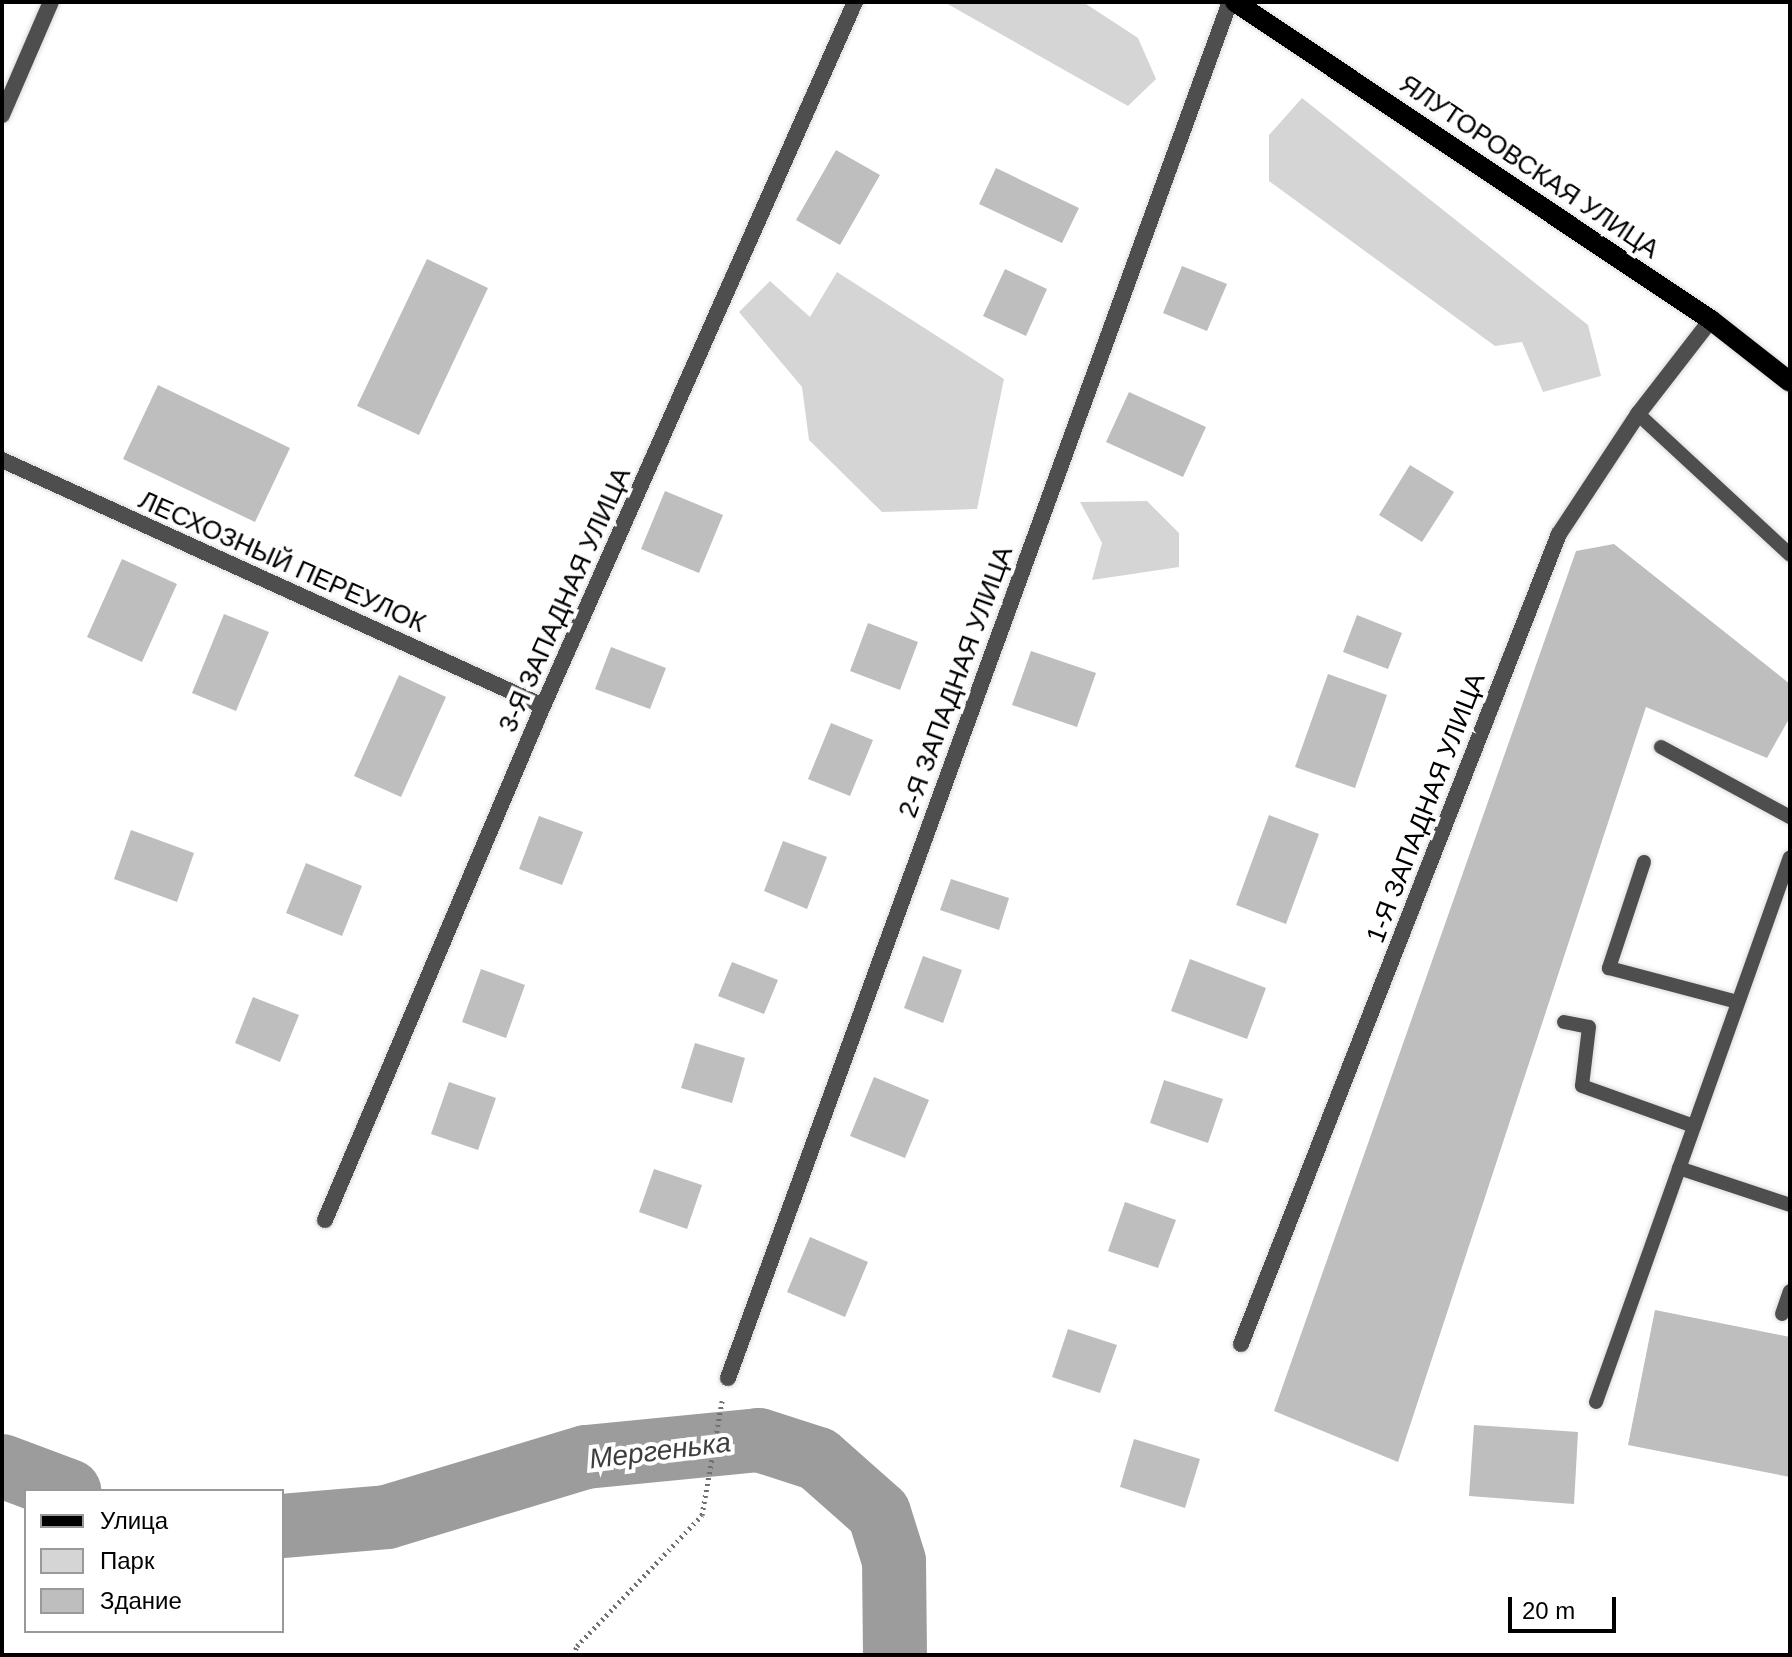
<!DOCTYPE html>
<html>
<head>
<meta charset="utf-8">
<style>
  body { margin:0 }
  #map { position:relative; width:1792px; height:1657px; overflow:hidden; background:#fff; font-family:Helvetica,sans-serif }
  div>[style] { position:absolute }
  .green>* { inset:0; background:#d5d5d5 }
  .river>* { height:64px; margin:-32px; padding:0 32px; transform-origin:32px; border-radius:32px; background:#9c9c9c }
  .building>* { inset:0; background:#bebebe }
  .path>* { height:5px; margin-top:-2.5px; transform-origin:0; background:repeating-linear-gradient(90deg,#707070 0 2px,transparent 0 6px) }
  .roads { filter:drop-shadow(0 0 2px #dbdbdb) drop-shadow(0 0 2px #dbdbdb) }
  .lane>* { height:14px; margin:-7px; padding:0 7px; transform-origin:7px; border-radius:7px; background:#4e4e4e }
  .street>* { height:16px; margin:-8px; padding:0 8px; transform-origin:8px; border-radius:8px; background:#4e4e4e }
  .primary>* { height:20px; margin:-10px; padding:0 10px; transform-origin:10px; border-radius:10px; background:#000 }
  span { translate:-50% -50%; white-space:nowrap; text-align:center; line-height:1.15; -webkit-text-stroke:8px #fff; paint-order:stroke }
  .street-label { font-size:26px; color:#000 }
  .water-label { font-size:28px; color:#3d3d3d; font-style:italic }
  .frame { position:absolute; inset:0; border:4px solid #000; pointer-events:none }
  .legend { position:absolute; left:24px; top:1489px; width:260px; height:144px; box-sizing:border-box; background:#fff; border:2px solid #999; margin:0; padding:10px 14px; list-style:none; font-size:24px; color:#000 }
  .legend li { display:flex; align-items:center; gap:16px; height:40px }
  .legend b { width:40px; border:2px solid #999 }
  .scale { position:absolute; left:1508px; top:1597px; width:108px; height:36px; box-sizing:border-box; border:4px solid #000; border-top:0; padding-left:10px; font-size:24px; line-height:28px; white-space:nowrap; color:#000; -webkit-text-stroke:6px #fff; paint-order:stroke }
</style>
</head>
<body>
<div id="map">
  <div class="green">
    <i style="clip-path:polygon(944px 2px,1083px 2px,1138px 38px,1156px 79px,1128px 106px)"></i>
    <i style="clip-path:polygon(1302px 98px,1588px 325px,1601px 376px,1543px 392px,1522px 342px,1495px 346px,1269px 181px,1269px 135px)"></i>
    <i style="clip-path:polygon(837px 272px,1004px 379px,977px 509px,882px 512px,809px 440px,802px 387px,739px 312px,770px 281px,810px 317px)"></i>
    <i style="clip-path:polygon(1147px 501px,1179px 533px,1179px 567px,1092px 580px,1102px 543px,1080px 502px)"></i>
  </div>
  <div class="river">
    <i style="left:2px;top:1466px;width:72px;rotate:20.5deg"></i>
    <i style="left:282px;top:1526px;width:105px;rotate:-4.9deg"></i>
    <i style="left:387px;top:1517px;width:208px;rotate:-16.8deg"></i>
    <i style="left:586px;top:1457px;width:174px;rotate:-5.6deg"></i>
    <i style="left:759px;top:1440px;width:62px;rotate:17.9deg"></i>
    <i style="left:818px;top:1459px;width:81px;rotate:41.5deg"></i>
    <i style="left:879px;top:1513px;width:50px;rotate:72.6deg"></i>
    <i style="left:894px;top:1561px;width:94px;rotate:89.4deg"></i>
  </div>
  <div class="building">
    <i style="clip-path:polygon(836px 150px,880px 175px,840px 245px,796px 220px)"></i>
    <i style="clip-path:polygon(996px 168px,1079px 208px,1062px 243px,979px 204px)"></i>
    <i style="clip-path:polygon(427px 259px,488px 288px,419px 435px,357px 406px)"></i>
    <i style="clip-path:polygon(1182px 266px,1227px 284px,1207px 331px,1163px 313px)"></i>
    <i style="clip-path:polygon(1005px 269px,1047px 289px,1026px 336px,983px 316px)"></i>
    <i style="clip-path:polygon(158px 385px,290px 448px,255px 522px,123px 459px)"></i>
    <i style="clip-path:polygon(1129px 392px,1206px 427px,1183px 477px,1106px 442px)"></i>
    <i style="clip-path:polygon(1410px 465px,1454px 492px,1422px 542px,1379px 515px)"></i>
    <i style="clip-path:polygon(665px 491px,723px 515px,699px 573px,641px 549px)"></i>
    <i style="clip-path:polygon(1614px 544px,1790px 684px,1790px 717px,1767px 758px,1646px 707px,1398px 1462px,1274px 1411px,1576px 551px)"></i>
    <i style="clip-path:polygon(122px 559px,177px 584px,142px 662px,87px 637px)"></i>
    <i style="clip-path:polygon(224px 614px,269px 632px,236px 711px,192px 693px)"></i>
    <i style="clip-path:polygon(1357px 615px,1402px 633px,1388px 669px,1343px 652px)"></i>
    <i style="clip-path:polygon(868px 623px,918px 642px,900px 690px,850px 671px)"></i>
    <i style="clip-path:polygon(611px 647px,666px 668px,650px 709px,595px 689px)"></i>
    <i style="clip-path:polygon(1031px 651px,1096px 673px,1077px 727px,1012px 705px)"></i>
    <i style="clip-path:polygon(1328px 674px,1387px 695px,1355px 788px,1295px 767px)"></i>
    <i style="clip-path:polygon(399px 675px,446px 697px,401px 797px,354px 776px)"></i>
    <i style="clip-path:polygon(831px 723px,873px 740px,850px 796px,808px 779px)"></i>
    <i style="clip-path:polygon(1269px 815px,1319px 834px,1286px 924px,1236px 905px)"></i>
    <i style="clip-path:polygon(539px 816px,583px 832px,562px 885px,519px 869px)"></i>
    <i style="clip-path:polygon(131px 830px,194px 853px,177px 902px,114px 879px)"></i>
    <i style="clip-path:polygon(783px 841px,827px 857px,807px 909px,764px 891px)"></i>
    <i style="clip-path:polygon(306px 863px,362px 886px,342px 936px,286px 913px)"></i>
    <i style="clip-path:polygon(951px 879px,1009px 898px,999px 930px,940px 910px)"></i>
    <i style="clip-path:polygon(923px 956px,962px 970px,943px 1023px,904px 1008px)"></i>
    <i style="clip-path:polygon(1190px 959px,1266px 988px,1247px 1039px,1171px 1011px)"></i>
    <i style="clip-path:polygon(732px 962px,778px 980px,764px 1014px,718px 996px)"></i>
    <i style="clip-path:polygon(481px 969px,525px 985px,506px 1038px,462px 1022px)"></i>
    <i style="clip-path:polygon(253px 997px,299px 1015px,280px 1062px,235px 1043px)"></i>
    <i style="clip-path:polygon(695px 1043px,745px 1058px,732px 1103px,681px 1088px)"></i>
    <i style="clip-path:polygon(874px 1077px,929px 1100px,905px 1158px,850px 1136px)"></i>
    <i style="clip-path:polygon(1164px 1080px,1223px 1099px,1208px 1143px,1150px 1123px)"></i>
    <i style="clip-path:polygon(449px 1082px,496px 1098px,478px 1150px,431px 1134px)"></i>
    <i style="clip-path:polygon(654px 1169px,702px 1185px,687px 1229px,639px 1212px)"></i>
    <i style="clip-path:polygon(1125px 1202px,1176px 1220px,1158px 1268px,1108px 1251px)"></i>
    <i style="clip-path:polygon(810px 1237px,868px 1262px,845px 1317px,787px 1292px)"></i>
    <i style="clip-path:polygon(1655px 1310px,1790px 1337px,1790px 1477px,1628px 1445px)"></i>
    <i style="clip-path:polygon(1068px 1329px,1117px 1345px,1100px 1393px,1052px 1377px)"></i>
    <i style="clip-path:polygon(1474px 1425px,1578px 1432px,1574px 1504px,1469px 1496px)"></i>
    <i style="clip-path:polygon(1134px 1439px,1200px 1459px,1185px 1508px,1120px 1487px)"></i>
  </div>
  <div class="path">
    <i style="left:573px;top:1655px;width:10px;rotate:-66deg"></i>
    <i style="left:577px;top:1646px;width:181px;rotate:-46.3deg"></i>
    <i style="left:702px;top:1515px;width:116px;rotate:-80deg"></i>
  </div>
  <div class="roads">
    <div class="lane">
      <i style="left:1638px;top:414px;width:207px;rotate:42.8deg"></i>
      <i style="left:1661px;top:747px;width:147px;rotate:28.5deg"></i>
      <i style="left:1644px;top:862px;width:112px;rotate:108.3deg"></i>
      <i style="left:1609px;top:968px;width:133px;rotate:14.8deg"></i>
      <i style="left:1564px;top:1022px;width:25px;rotate:11deg"></i>
      <i style="left:1589px;top:1027px;width:59px;rotate:96.8deg"></i>
      <i style="left:1582px;top:1086px;width:119px;rotate:19.7deg"></i>
      <i style="left:1679px;top:1168px;width:117px;rotate:18.4deg"></i>
      <i style="left:1782px;top:1314px;width:24px;rotate:-71deg"></i>
      <i style="left:1596px;top:1402px;width:578px;rotate:-70.41deg"></i>
    </div>
    <div class="street">
      <i style="left:2px;top:115px;width:123px;rotate:-66.6deg"></i>
      <i style="left:2px;top:460px;width:594px;rotate:24.45deg"></i>
      <i style="left:325px;top:1220px;width:558px;rotate:-67.02deg"></i>
      <i style="left:543px;top:706px;width:770px;rotate:-66.1deg"></i>
      <i style="left:1241px;top:1344px;width:870px;rotate:-68.57deg"></i>
      <i style="left:1559px;top:534px;width:144px;rotate:-56.6deg"></i>
      <i style="left:1638px;top:414px;width:119px;rotate:-52.2deg"></i>
      <i style="left:728px;top:1378px;width:1465px;rotate:-69.96deg"></i>
    </div>
    <div class="primary">
      <i style="left:1235px;top:2px;width:572px;rotate:33.75deg"></i>
      <i style="left:1711px;top:320px;width:100px;rotate:38.1deg"></i>
    </div>
  </div>
  <div class="street-label">
    <span style="left:1529px;top:167px;rotate:34deg">ЯЛУТОРОВСКАЯ УЛИЦА</span>
    <span style="left:282px;top:562px;rotate:24deg">ЛЕСХОЗНЫЙ ПЕРЕУЛОК</span>
    <span style="left:565px;top:600px;rotate:-66deg">3-Я ЗАПАДНАЯ УЛИЦА</span>
    <span style="left:956px;top:682px;rotate:-70deg">2-Я ЗАПАДНАЯ УЛИЦА</span>
    <span style="left:1426px;top:808px;rotate:-69deg">1-Я ЗАПАДНАЯ УЛИЦА</span>
  </div>
  <div class="water-label">
    <span style="left:660px;top:1451px;rotate:-7deg">Мергенька</span>
  </div>
  <div class="frame"></div>
  <ul class="legend">
  <li><b style="height:10px;background:#000"></b>Улица</li>
  <li><b style="height:22px;background:#d5d5d5"></b>Парк</li>
  <li><b style="height:22px;background:#bebebe"></b>Здание</li>
  </ul>
  <div class="scale">20 m</div>
</div>
</body>
</html>
